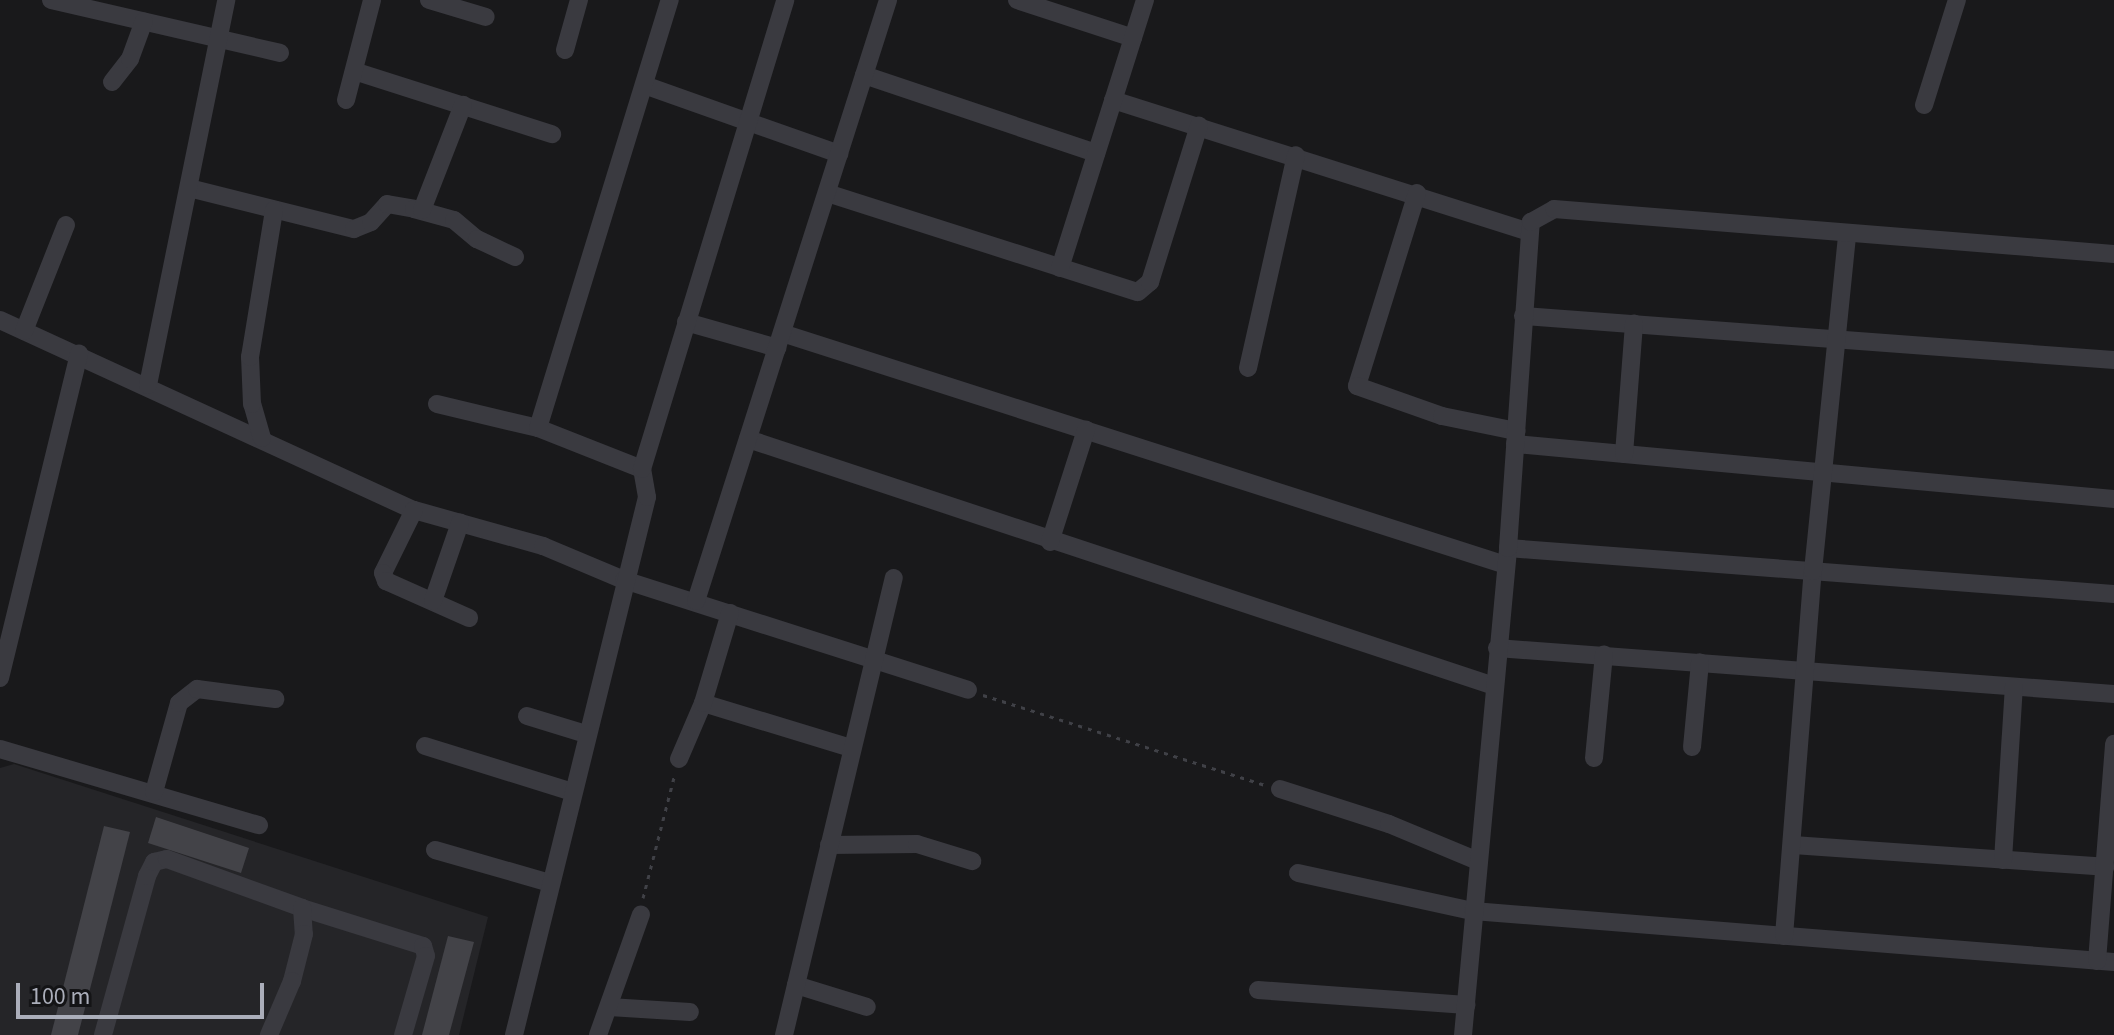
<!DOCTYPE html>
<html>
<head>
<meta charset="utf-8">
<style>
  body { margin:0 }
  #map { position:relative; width:2114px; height:1035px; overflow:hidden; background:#19191b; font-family:"Source Sans 3",sans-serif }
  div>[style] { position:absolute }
  .built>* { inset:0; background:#252528 }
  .building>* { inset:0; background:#434348 }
  .path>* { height:3px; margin-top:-1.5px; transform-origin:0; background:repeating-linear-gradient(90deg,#404147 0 4px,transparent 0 10px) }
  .minor>* { height:18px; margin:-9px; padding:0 9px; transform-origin:9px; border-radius:9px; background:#3a3a40 }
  span { translate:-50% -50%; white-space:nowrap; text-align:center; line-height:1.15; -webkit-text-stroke:7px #141416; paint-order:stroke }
  .scale { position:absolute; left:16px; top:983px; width:248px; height:36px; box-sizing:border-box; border:4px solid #abaeba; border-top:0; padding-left:10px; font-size:24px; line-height:28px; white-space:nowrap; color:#abaeba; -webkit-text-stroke:6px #141416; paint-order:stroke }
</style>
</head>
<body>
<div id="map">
  <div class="built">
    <i style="clip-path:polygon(14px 764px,488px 917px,459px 1035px,0 1035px,0 768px)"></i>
  </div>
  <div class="building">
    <i style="clip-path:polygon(156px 817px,249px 848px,241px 873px,148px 843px)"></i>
    <i style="clip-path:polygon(104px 826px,130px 832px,97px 962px,78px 1035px,51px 1035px)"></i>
    <i style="clip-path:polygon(448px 936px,474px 942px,449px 1035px,422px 1035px)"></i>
  </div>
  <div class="path">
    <i style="left:983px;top:695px;width:296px;rotate:17.7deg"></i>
    <i style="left:643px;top:898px;width:129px;rotate:-75.6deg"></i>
  </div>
  <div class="minor">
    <i style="left:51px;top:0;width:235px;rotate:13deg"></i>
    <i style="left:429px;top:0;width:59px;rotate:16.6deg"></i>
    <i style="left:1017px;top:0;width:122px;rotate:18.1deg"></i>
    <i style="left:565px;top:50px;width:52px;rotate:-74.4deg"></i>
    <i style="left:354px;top:71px;width:208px;rotate:17.7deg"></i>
    <i style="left:864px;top:75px;width:245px;rotate:18.6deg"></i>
    <i style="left:112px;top:82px;width:29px;rotate:-52deg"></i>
    <i style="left:130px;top:59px;width:40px;rotate:-69.8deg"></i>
    <i style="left:647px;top:86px;width:204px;rotate:19.5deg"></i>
    <i style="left:346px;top:100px;width:103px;rotate:-75.4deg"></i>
    <i style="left:1113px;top:100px;width:434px;rotate:17.6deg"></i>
    <i style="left:1924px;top:105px;width:110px;rotate:-72.6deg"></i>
    <i style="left:189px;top:188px;width:170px;rotate:14deg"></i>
    <i style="left:354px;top:229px;width:18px;rotate:-22deg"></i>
    <i style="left:371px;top:222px;width:24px;rotate:-48deg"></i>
    <i style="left:387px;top:204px;width:27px;rotate:10deg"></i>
    <i style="left:414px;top:209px;width:41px;rotate:15.4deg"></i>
    <i style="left:454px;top:220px;width:30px;rotate:40deg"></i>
    <i style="left:477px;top:239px;width:42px;rotate:25.3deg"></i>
    <i style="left:827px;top:193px;width:326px;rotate:17.7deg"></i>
    <i style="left:1138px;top:292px;width:16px;rotate:-40deg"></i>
    <i style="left:1150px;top:282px;width:164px;rotate:-72.6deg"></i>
    <i style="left:1417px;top:193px;width:202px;rotate:107.3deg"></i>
    <i style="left:1357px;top:386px;width:90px;rotate:19.4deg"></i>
    <i style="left:1442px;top:416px;width:76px;rotate:11.5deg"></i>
    <i style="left:422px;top:210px;width:113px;rotate:-68.7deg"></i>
    <i style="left:1060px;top:268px;width:281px;rotate:-72.4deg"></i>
    <i style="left:1523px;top:316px;width:593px;rotate:4.26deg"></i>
    <i style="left:0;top:320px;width:456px;rotate:24.7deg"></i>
    <i style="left:414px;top:510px;width:134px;rotate:15.6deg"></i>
    <i style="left:543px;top:546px;width:88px;rotate:22.8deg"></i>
    <i style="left:624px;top:580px;width:361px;rotate:17.7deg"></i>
    <i style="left:686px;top:322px;width:95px;rotate:15.9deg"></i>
    <i style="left:24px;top:331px;width:114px;rotate:-68.4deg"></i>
    <i style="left:782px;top:333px;width:760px;rotate:17.77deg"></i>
    <i style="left:1248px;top:368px;width:218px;rotate:-77.3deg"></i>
    <i style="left:148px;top:385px;width:393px;rotate:-78.5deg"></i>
    <i style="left:437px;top:404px;width:104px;rotate:13.4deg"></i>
    <i style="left:538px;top:428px;width:112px;rotate:21.5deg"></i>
    <i style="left:538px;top:428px;width:448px;rotate:-72.9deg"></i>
    <i style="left:262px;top:438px;width:35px;rotate:-106deg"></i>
    <i style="left:252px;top:404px;width:47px;rotate:-92.4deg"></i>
    <i style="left:250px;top:357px;width:149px;rotate:-80.7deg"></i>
    <i style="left:748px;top:439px;width:786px;rotate:18.32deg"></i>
    <i style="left:1515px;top:444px;width:602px;rotate:5.25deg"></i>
    <i style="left:1624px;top:454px;width:131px;rotate:-85.6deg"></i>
    <i style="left:414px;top:510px;width:70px;rotate:116.2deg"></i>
    <i style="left:383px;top:573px;width:9px;rotate:69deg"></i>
    <i style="left:386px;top:581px;width:91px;rotate:24deg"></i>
    <i style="left:1050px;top:542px;width:118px;rotate:-72.2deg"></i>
    <i style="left:1508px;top:548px;width:608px;rotate:4.34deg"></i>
    <i style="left:433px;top:601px;width:83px;rotate:-70.9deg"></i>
    <i style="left:696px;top:601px;width:631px;rotate:-72.28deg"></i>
    <i style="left:1497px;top:648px;width:619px;rotate:4.26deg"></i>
    <i style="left:0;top:678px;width:334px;rotate:-76.3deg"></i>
    <i style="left:703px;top:703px;width:155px;rotate:16.9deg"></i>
    <i style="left:527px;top:716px;width:62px;rotate:17deg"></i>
    <i style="left:425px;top:746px;width:155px;rotate:17.3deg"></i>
    <i style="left:1692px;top:747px;width:85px;rotate:-84.6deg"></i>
    <i style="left:0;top:749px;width:270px;rotate:16.4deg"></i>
    <i style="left:1594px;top:758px;width:104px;rotate:-84.5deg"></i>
    <i style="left:679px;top:759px;width:61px;rotate:-66.8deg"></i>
    <i style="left:703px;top:703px;width:94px;rotate:-73.3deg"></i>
    <i style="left:1280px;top:789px;width:114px;rotate:17.8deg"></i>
    <i style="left:1389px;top:824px;width:96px;rotate:22.6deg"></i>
    <i style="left:154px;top:792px;width:92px;rotate:-74.3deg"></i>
    <i style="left:179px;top:703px;width:23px;rotate:-38deg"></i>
    <i style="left:197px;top:689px;width:79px;rotate:7.3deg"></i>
    <i style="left:829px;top:845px;width:88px;rotate:-0.7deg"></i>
    <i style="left:917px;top:844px;width:58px;rotate:17.2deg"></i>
    <i style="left:1793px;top:845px;width:313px;rotate:4deg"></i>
    <i style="left:435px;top:850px;width:120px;rotate:16deg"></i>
    <i style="left:2003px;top:860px;width:173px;rotate:-86.4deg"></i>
    <i style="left:1298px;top:873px;width:179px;rotate:12.3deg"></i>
    <i style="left:1473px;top:911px;width:643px;rotate:4.55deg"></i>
    <i style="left:302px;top:908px;width:127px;rotate:17.4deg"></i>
    <i style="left:423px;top:946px;width:10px;rotate:73deg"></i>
    <i style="left:426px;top:956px;width:82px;rotate:106.2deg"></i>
    <i style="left:1784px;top:936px;width:366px;rotate:-85.5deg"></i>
    <i style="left:1813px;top:571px;width:338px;rotate:-84.2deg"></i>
    <i style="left:2097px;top:961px;width:218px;rotate:-85.5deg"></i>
    <i style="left:796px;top:985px;width:74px;rotate:17.2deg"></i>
    <i style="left:1258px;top:990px;width:209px;rotate:4.1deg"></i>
    <i style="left:609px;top:1007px;width:81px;rotate:3.5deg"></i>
    <i style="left:103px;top:1035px;width:165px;rotate:-74.5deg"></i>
    <i style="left:147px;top:876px;width:16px;rotate:-63deg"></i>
    <i style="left:154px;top:862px;width:13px;rotate:-13deg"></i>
    <i style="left:167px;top:859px;width:144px;rotate:19.9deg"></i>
    <i style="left:302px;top:908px;width:26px;rotate:86deg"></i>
    <i style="left:304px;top:934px;width:49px;rotate:104.3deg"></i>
    <i style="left:292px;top:981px;width:59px;rotate:113.1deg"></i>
    <i style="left:514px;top:1035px;width:554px;rotate:-76.11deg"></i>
    <i style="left:647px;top:497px;width:28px;rotate:-100deg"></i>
    <i style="left:642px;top:469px;width:490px;rotate:-73deg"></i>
    <i style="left:598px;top:1035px;width:128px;rotate:-70.4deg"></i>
    <i style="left:784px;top:1035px;width:470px;rotate:-76.5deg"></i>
    <i style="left:1463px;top:1035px;width:489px;rotate:-84.7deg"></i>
    <i style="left:1508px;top:548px;width:327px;rotate:-86deg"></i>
    <i style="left:1531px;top:222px;width:26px;rotate:-29deg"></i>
    <i style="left:1554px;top:209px;width:562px;rotate:4.59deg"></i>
  </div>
  <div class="scale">100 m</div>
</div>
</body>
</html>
